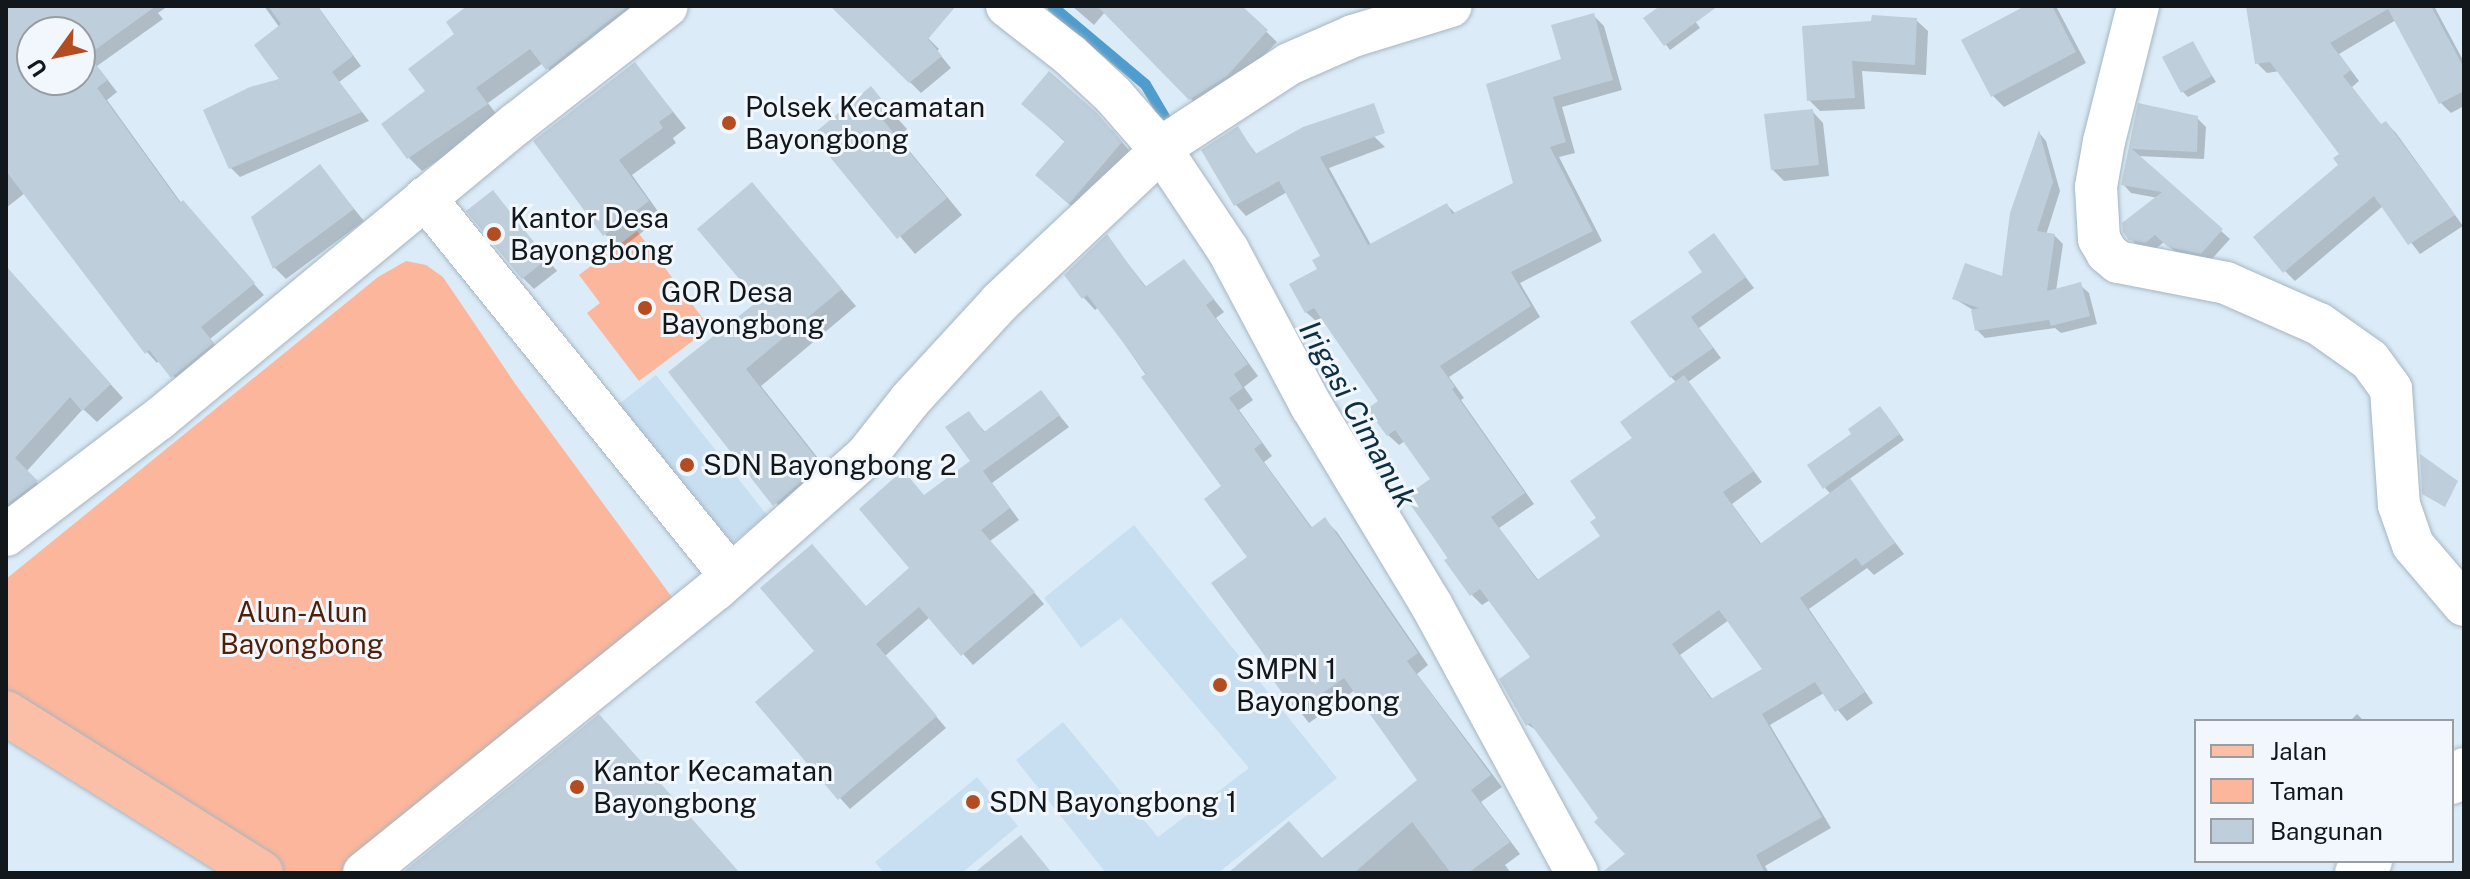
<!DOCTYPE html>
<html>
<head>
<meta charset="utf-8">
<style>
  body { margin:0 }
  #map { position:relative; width:2470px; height:879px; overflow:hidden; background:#dbecf8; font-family:"Public Sans",sans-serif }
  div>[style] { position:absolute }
  .built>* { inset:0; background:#c8dff1 }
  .green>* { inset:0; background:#fcb69b }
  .shadow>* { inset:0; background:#0003 }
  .stream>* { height:11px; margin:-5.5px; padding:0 5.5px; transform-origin:5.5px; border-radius:5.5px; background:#4f9ccf }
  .building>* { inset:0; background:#beceda }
  .roads { filter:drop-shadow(0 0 2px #a6b6c1) drop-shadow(0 0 2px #a6b6c1) }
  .street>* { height:42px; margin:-21px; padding:0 21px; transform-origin:21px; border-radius:21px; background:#fff }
  .secondary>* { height:44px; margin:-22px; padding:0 22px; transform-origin:22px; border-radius:22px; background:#fff }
  .primary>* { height:44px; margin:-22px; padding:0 22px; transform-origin:22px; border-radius:22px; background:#fbbfa7 }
  .dots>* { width:22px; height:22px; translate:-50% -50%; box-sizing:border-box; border:4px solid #f1f7fc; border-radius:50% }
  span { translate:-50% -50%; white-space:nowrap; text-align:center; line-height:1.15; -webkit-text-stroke:6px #f1f7fc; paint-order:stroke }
  .poi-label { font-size:28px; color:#12171c }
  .left { translate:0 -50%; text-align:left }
  .park-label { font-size:28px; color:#511f08 }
  .water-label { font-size:30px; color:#0d2f44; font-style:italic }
  .frame { position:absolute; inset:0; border:8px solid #12171c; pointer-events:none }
  .legend { position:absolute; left:2194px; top:719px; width:260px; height:144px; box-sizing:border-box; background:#f1f7fc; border:2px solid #989da2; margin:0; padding:10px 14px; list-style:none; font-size:24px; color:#12171c }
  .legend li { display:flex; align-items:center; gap:16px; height:40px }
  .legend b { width:40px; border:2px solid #989da2 }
  .north { position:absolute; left:16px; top:16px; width:80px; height:80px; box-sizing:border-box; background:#f1f7fc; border:2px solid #989da2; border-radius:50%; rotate:237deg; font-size:22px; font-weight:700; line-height:32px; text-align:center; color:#12171c }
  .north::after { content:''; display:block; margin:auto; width:28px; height:36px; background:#b34d21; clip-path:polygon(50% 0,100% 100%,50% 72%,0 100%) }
</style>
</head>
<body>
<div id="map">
  <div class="built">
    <i style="clip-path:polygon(656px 375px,767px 515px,719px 554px,606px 414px)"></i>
    <i style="clip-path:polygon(1134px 525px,1337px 778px,1218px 873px,1106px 873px,1016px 760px,1063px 722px,1158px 837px,1249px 768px,1121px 618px,1081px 648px,1044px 598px)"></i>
    <i style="clip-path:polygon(977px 777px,1018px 826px,962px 873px,884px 873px,875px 862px)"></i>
  </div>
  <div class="green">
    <i style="clip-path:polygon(637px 231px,710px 328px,639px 381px,587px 313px,600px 303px,579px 275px)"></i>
    <i style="clip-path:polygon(406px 261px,426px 265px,443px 277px,516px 385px,674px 600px,366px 873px,252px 873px,6px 717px,6px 579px,378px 277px)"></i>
  </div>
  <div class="shadow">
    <i style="clip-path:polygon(evenodd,6px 6px,168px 6px,158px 13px,163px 19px,97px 66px,117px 92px,107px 100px,182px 204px,264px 295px,210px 339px,223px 354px,183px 387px,159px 360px,157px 363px,147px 352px,25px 193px,6px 208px,6px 6px,32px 32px,80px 32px,80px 80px,32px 80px,32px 32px)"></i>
    <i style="clip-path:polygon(264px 6px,322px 6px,319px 8px,361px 66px,339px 82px,369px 121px,240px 177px,231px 168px,282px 81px,280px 28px)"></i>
    <i style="clip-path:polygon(470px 6px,660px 6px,561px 82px,543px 63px,488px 103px,500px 119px,422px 171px,409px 158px,428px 92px)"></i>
    <i style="clip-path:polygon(833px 6px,896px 6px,939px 49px,937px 51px,951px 68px,921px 93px)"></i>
    <i style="clip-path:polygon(1072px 6px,1240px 6px,1277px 42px,1236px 84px,1201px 109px,1105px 12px,1094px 25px)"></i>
    <i style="clip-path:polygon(1663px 6px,1684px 6px,1700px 28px,1670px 50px,1646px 18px)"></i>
    <i style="clip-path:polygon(2029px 6px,2057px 8px,2086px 63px,2004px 107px,1993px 96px)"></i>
    <i style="clip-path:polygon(2248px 6px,2434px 6px,2464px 62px,2464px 106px,2451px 113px,2441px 103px,2396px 20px,2339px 54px,2359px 81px,2352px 87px,2382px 126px,2386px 123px,2396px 133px,2463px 226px,2420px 254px,2383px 206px,2295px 281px,2285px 271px,2341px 165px,2342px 155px,2280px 71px,2267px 73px,2257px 63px)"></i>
    <i style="clip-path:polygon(evenodd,1593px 15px,1604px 26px,1622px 90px,1562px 107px,1575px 153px,1559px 157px,1602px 241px,1520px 283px,1540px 317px,1449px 377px,1464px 398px,1461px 400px,1534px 504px,1499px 528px,1539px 581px,1602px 537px,1599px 518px,1634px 438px,1677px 383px,1671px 377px,1714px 236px,1754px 288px,1699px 328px,1721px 358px,1688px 382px,1762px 482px,1732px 504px,1762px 545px,1831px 494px,1825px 488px,1885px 413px,1904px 440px,1848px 480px,1904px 554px,1874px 575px,1867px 568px,1809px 609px,1873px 703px,1847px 721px,1824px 693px,1770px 725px,1831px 828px,1765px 866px,1769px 873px,1634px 873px,1628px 855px,1540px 733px,1527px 724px,1533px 658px,1490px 600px,1482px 605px,1472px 595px,1408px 498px,1433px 479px,1405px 441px,1399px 445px,1388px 435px,1381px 402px,1324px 318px,1317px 322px,1306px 312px,1323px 257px,1287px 192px,1246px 216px,1236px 205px,1204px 150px,1238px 129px,1257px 155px,1351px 114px,1385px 147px,1329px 168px,1371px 245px,1447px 205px,1456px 214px,1515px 184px,1563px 60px,1593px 15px,1729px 620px,1765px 669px,1713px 700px,1680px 655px,1729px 620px)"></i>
    <i style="clip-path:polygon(1916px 20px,1928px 31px,1926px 75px,1862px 71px,1865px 109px,1820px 111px,1809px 100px,1804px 28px)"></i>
    <i style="clip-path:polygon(2192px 43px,2216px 82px,2188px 97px,2183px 92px)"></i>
    <i style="clip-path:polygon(635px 64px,686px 128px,673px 138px,676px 143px,632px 175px,662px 217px,620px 249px,605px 234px)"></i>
    <i style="clip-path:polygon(871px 89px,907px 129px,898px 137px,962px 215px,915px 254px,815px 135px)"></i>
    <i style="clip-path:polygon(1024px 104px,1112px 130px,1137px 160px,1086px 219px,1054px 191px,1066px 143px)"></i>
    <i style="clip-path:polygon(2140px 105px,2197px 118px,2206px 127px,2204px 159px,2137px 156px,2230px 239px,2210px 261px,2179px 255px,2164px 242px,2154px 250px,2139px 247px,2130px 238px,2158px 198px,2131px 193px,2123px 184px)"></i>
    <i style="clip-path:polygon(1812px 111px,1823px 123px,1829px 176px,1784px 181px,1773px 170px)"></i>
    <i style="clip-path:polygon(2040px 134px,2046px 141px,2060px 191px,2046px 235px,2055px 236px,2063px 244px,2056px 291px,2080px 285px,2089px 293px,2097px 324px,2061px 333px,2055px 328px,1985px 338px,1977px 330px,1973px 310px,1955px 299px,2003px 279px)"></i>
    <i style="clip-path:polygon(320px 167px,364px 221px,286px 279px,275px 268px,253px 218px)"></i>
    <i style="clip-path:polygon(752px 185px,856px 306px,761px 386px,836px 481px,791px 521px,670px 372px,761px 302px)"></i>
    <i style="clip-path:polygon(503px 204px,557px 271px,534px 289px,523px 278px)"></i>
    <i style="clip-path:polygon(1107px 237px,1147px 288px,1183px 261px,1224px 312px,1216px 318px,1258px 376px,1244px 387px,1253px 400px,1239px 410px,1272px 456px,1264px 462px,1313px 529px,1325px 520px,1337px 532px,1428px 665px,1417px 674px,1502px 787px,1481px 802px,1520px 854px,1505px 865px,1511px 873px,1232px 873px,1325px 858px,1420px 780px,1355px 690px,1309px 723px,1273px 677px,1279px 672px,1250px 557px,1223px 487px,1099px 307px,1095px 310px,1084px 298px,1067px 275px)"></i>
    <i style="clip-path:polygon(6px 268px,123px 398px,97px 422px,83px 409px,26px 472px,49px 495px,6px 523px)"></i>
    <i style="clip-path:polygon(1041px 393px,1069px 427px,992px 483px,1019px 520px,990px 541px,1044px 604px,973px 665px,930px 617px,885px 656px,946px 728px,850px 809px,840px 798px,866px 608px,912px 568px,925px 497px,973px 462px,968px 413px,986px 433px)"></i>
    <i style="clip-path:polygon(2357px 714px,2364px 721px,2350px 721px)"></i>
  </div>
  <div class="stream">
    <i style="left:1052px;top:6px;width:121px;rotate:40deg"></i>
    <i style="left:1145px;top:84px;width:53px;rotate:59.6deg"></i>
  </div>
  <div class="building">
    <i style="clip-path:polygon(evenodd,6px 6px,156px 6px,88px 55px,108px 80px,97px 88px,180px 203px,183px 200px,255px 283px,201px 327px,214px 343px,171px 378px,149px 350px,145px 354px,6px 171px,6px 6px,32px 32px,80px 32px,80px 80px,32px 80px,32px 32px)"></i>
    <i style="clip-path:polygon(268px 6px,317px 6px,353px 56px,332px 72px,362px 112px,229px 169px,203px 110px,250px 87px,279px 79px,254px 45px,281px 24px)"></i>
    <i style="clip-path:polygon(467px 6px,628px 6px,546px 70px,530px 49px,476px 88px,488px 104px,407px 159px,381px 124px,425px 91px,408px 69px,454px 34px,446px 22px)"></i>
    <i style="clip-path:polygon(830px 6px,956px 6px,928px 39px,942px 56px,909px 83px)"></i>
    <i style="clip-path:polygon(1097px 6px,1242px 6px,1268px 30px,1227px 76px,1189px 100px)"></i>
    <i style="clip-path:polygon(1660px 6px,1718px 6px,1664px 46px,1643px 18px)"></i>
    <i style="clip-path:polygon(2025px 6px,2052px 6px,2076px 52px,1991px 97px,1961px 40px)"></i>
    <i style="clip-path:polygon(2246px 6px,2431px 6px,2464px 68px,2464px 91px,2439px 104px,2388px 9px,2330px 43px,2351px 70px,2343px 76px,2381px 124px,2386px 121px,2455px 215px,2408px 245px,2374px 196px,2283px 273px,2253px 237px,2338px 165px,2333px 158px,2339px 154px,2270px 62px,2255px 64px)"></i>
    <i style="clip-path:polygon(evenodd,1594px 13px,1613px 80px,1553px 97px,1566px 142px,1550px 147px,1593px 231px,1511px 272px,1531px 306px,1440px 366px,1455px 387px,1452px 389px,1525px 493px,1491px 517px,1537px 580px,1600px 536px,1590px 522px,1596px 518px,1570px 481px,1632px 438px,1620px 422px,1684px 375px,1754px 471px,1723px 492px,1760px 544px,1850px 478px,1895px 543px,1862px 566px,1856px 558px,1800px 598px,1865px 692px,1835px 712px,1815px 682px,1762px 714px,1822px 817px,1756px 855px,1765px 873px,1601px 873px,1625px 854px,1594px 822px,1598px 818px,1530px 723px,1526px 726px,1499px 679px,1530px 657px,1480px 589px,1470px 596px,1444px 560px,1448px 558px,1405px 497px,1430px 479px,1395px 430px,1387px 436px,1367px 409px,1378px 401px,1314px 308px,1305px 313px,1289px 284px,1317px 269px,1312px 260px,1320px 256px,1279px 181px,1234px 206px,1201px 150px,1238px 126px,1255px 154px,1303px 127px,1374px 103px,1385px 133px,1320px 157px,1368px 245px,1447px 203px,1452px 214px,1513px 183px,1486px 84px,1561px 59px,1551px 25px,1594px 13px,1719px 610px,1762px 669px,1711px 699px,1672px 644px,1719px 610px)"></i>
    <i style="clip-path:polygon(1872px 15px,1917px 18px,1915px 65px,1852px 61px,1855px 98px,1807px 101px,1802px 26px,1871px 21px)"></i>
    <i style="clip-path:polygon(2193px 41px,2212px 76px,2181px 93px,2162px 57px)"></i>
    <i style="clip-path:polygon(635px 62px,673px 112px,659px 122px,663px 128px,619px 160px,649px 201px,603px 236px,533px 141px)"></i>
    <i style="clip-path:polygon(1049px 71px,1096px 112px,1122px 142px,1069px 204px,1035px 175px,1065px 141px,1021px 104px)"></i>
    <i style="clip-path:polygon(871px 86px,892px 112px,883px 120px,947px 198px,897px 239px,812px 135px)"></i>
    <i style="clip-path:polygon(2138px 103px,2198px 116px,2197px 152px,2132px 149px,2223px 229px,2201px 254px,2168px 247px,2155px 235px,2145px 243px,2129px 240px,2123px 232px,2122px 223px,2162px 192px,2121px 185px)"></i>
    <i style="clip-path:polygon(1813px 109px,1819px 165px,1771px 170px,1764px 114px)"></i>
    <i style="clip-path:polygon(2039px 130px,2053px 182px,2037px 231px,2055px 234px,2047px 291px,2081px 282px,2090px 316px,2051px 326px,2049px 320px,1975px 331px,1971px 310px,1979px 308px,1952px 299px,1965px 263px,2002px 276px,2010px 213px)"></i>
    <i style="clip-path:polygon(320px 164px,354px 209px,273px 269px,251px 217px)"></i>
    <i style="clip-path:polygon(752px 182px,842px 289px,746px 369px,821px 464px,773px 506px,668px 372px,758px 301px,697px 229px)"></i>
    <i style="clip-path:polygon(493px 190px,547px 259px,522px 279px,466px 211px)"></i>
    <i style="clip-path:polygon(1714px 233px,1746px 277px,1691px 317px,1713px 348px,1670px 378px,1630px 322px,1702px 272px,1688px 252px)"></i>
    <i style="clip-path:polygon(1107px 234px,1145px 287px,1184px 259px,1214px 299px,1206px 305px,1248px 364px,1234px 374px,1243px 388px,1229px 398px,1262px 443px,1254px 449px,1311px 528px,1325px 517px,1418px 653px,1407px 661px,1491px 775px,1471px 790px,1510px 842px,1468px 873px,1451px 873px,1412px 822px,1354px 873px,1228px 873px,1289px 821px,1322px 858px,1417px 780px,1344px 678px,1296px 712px,1270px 676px,1276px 671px,1211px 583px,1247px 557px,1204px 499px,1221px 486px,1141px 377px,1146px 374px,1122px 341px,1087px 295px,1082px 299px,1064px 275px)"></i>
    <i style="clip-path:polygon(6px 266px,111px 384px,82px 411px,70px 397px,15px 458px,38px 481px,6px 505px)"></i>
    <i style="clip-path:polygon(1041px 390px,1060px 415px,983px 471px,1010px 508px,981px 530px,1035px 592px,961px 656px,919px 607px,876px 644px,937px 716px,838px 800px,755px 702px,814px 651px,760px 588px,812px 544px,866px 606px,909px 568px,859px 509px,903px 470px,924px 495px,970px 461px,945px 427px,969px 411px,984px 432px)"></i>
    <i style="clip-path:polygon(1880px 406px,1900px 434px,1823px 489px,1807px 465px,1851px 434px,1848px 429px)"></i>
    <i style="clip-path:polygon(2420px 454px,2458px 481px,2445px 507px,2422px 494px)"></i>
    <i style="clip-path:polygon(599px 714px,740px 873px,402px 873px)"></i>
    <i style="clip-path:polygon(1021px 835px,1052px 873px,974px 873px)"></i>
  </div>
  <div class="roads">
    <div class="street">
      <i style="left:1007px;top:6px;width:80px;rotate:37.9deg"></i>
      <i style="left:1070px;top:55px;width:59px;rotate:42.9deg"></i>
      <i style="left:1113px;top:95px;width:74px;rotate:48.8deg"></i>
      <i style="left:1162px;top:151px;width:119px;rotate:56.3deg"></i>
      <i style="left:1228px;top:250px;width:178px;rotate:61.9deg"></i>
      <i style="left:1312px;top:407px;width:232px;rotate:58.9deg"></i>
      <i style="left:1432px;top:606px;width:304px;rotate:61.5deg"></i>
      <i style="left:2138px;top:6px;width:139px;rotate:104.1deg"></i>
      <i style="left:2104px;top:141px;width:47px;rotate:99.9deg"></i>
      <i style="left:2096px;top:187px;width:52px;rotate:86.7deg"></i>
      <i style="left:2099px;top:239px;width:16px;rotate:60deg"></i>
      <i style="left:2107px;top:253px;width:14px;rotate:39deg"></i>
      <i style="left:2118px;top:262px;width:110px;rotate:11deg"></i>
      <i style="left:2226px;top:283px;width:102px;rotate:23.8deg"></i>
      <i style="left:2319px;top:324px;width:62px;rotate:35.2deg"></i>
      <i style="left:2370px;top:360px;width:36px;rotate:54deg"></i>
      <i style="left:2391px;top:389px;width:116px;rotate:86.1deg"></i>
      <i style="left:2399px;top:505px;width:42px;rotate:70.7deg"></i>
      <i style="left:2413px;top:545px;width:79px;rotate:49.6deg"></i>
      <i style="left:425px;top:198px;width:486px;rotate:51deg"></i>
      <i style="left:6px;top:535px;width:192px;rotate:-37.2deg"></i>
      <i style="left:159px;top:419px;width:465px;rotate:-39.6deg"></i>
      <i style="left:517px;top:123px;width:190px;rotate:-38deg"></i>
      <i style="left:364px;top:873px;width:452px;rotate:-38.9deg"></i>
      <i style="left:716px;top:589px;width:200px;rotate:-41.6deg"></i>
      <i style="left:866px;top:456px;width:71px;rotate:-51.8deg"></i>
      <i style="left:910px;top:400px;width:133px;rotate:-47.4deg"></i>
      <i style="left:1000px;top:302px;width:235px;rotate:-43.3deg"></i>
      <i style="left:1171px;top:141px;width:141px;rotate:-33.1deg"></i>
      <i style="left:1289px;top:64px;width:70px;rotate:-23.6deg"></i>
      <i style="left:1353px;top:36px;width:102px;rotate:-17deg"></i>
    </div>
    <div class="secondary">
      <i style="left:2452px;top:782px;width:17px;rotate:-45deg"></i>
      <i style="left:2357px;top:873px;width:18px;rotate:-43deg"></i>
    </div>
    <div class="primary">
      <i style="left:6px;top:713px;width:301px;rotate:32.1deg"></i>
    </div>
  </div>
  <div class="dots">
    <i style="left:729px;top:123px;background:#b34d21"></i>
    <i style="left:494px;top:234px;background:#b34d21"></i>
    <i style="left:645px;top:308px;background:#b34d21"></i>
    <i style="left:687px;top:465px;background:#b34d21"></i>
    <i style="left:1220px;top:685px;background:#b34d21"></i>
    <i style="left:577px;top:787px;background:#b34d21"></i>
    <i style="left:973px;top:802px;background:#b34d21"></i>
  </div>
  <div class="poi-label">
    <span class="left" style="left:745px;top:123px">Polsek Kecamatan<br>Bayongbong</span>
    <span class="left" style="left:510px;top:234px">Kantor Desa<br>Bayongbong</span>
    <span class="left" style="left:661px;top:308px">GOR Desa<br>Bayongbong</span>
    <span class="left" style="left:703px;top:465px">SDN Bayongbong 2</span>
    <span class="left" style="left:1236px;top:685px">SMPN 1<br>Bayongbong</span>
    <span class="left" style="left:593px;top:787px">Kantor Kecamatan<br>Bayongbong</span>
    <span class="left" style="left:989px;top:802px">SDN Bayongbong 1</span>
  </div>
  <div class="park-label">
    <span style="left:302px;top:628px">Alun-Alun<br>Bayongbong</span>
  </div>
  <div class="water-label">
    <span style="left:1358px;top:414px;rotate:61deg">Irigasi Cimanuk</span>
  </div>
  <div class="frame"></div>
  <ul class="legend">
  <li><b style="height:10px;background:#fbbfa7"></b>Jalan</li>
  <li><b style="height:22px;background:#fcb69b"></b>Taman</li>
  <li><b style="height:22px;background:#beceda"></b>Bangunan</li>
  </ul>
  <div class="north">U</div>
</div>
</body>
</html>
